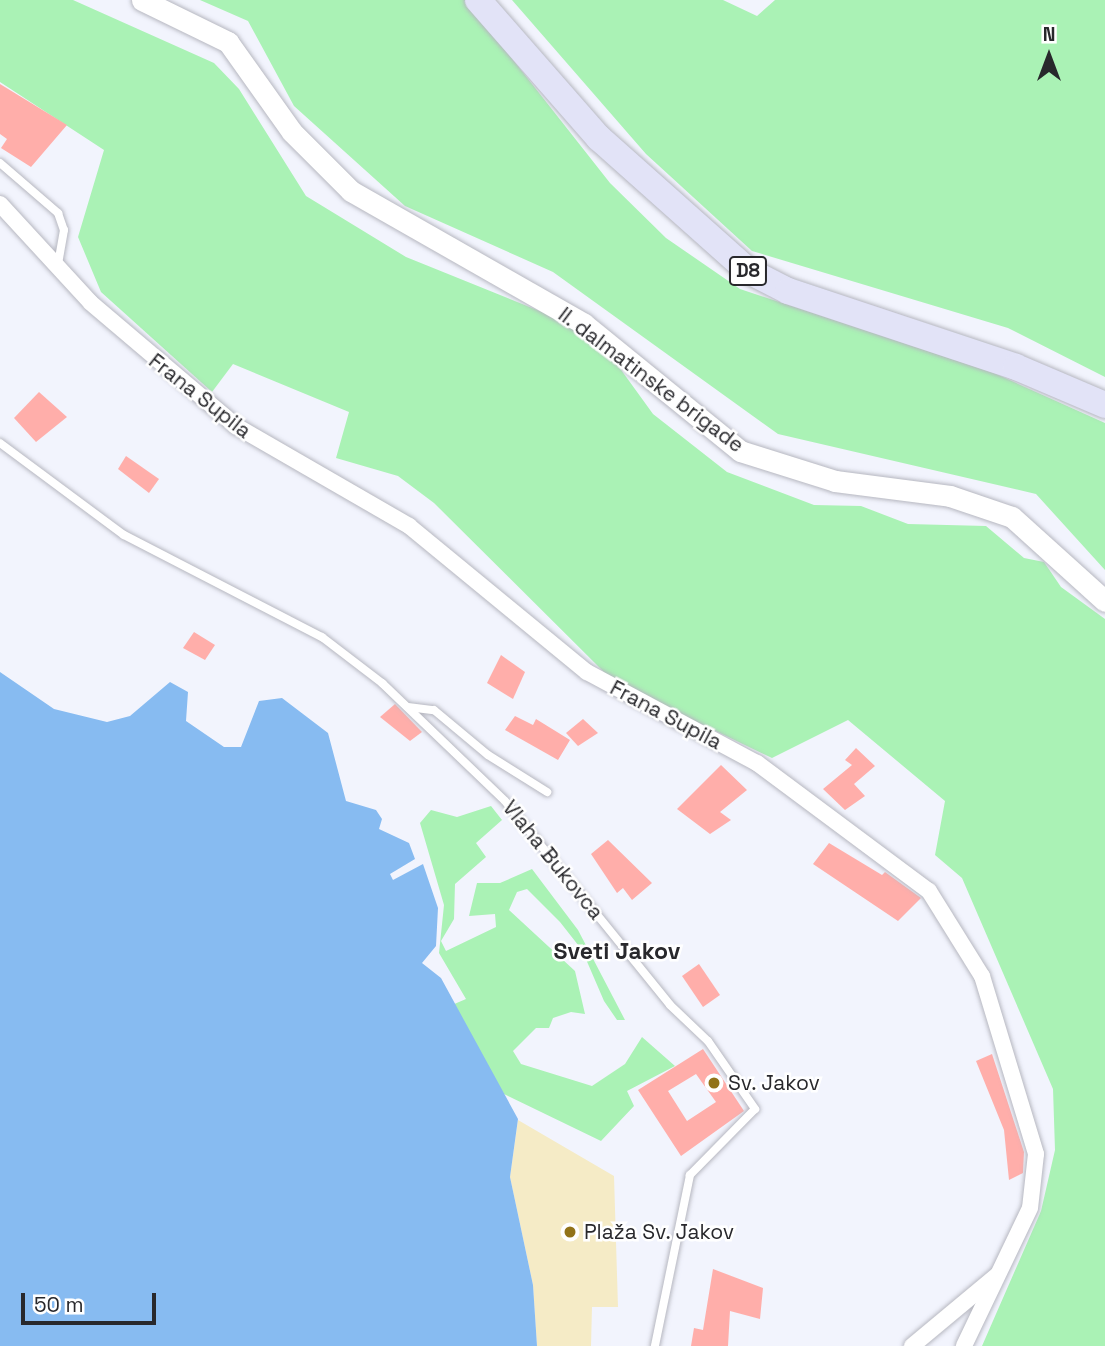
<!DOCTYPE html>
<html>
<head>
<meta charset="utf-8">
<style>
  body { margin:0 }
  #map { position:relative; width:1105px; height:1346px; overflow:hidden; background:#f2f4fd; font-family:"Space Grotesk",sans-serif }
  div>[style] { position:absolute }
  .green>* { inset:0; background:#aaf2b5 }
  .sand>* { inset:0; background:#f5ebc6 }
  .water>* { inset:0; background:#87bbf1 }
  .building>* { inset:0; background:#ffaeaa }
  .roads { filter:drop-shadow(0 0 2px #b6b7c0) drop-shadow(0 0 2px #b6b7c0) }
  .service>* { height:8px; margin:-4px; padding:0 4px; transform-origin:4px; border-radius:4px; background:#fff }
  .minor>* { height:16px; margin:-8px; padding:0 8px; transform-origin:8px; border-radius:8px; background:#fff }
  .tertiary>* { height:21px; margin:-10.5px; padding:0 10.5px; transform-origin:10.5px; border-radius:10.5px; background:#fff }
  .primary>* { height:26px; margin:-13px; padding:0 13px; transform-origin:13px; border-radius:13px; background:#e2e3f7 }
  .dots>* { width:19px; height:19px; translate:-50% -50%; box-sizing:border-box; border:4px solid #fff; border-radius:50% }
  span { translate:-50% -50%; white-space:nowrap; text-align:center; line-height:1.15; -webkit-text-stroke:5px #fff; paint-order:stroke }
  .shield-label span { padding:2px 5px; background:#fff; border:2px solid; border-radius:5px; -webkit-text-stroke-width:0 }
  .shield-label { font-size:19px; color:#28282c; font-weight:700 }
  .street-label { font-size:21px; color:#28282c }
  .poi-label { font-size:21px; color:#28282c }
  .left { translate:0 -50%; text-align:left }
  .neighbourhood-label { font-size:23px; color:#28282c; font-weight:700 }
  .north { position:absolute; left:1014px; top:21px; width:70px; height:70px; -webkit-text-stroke:5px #fff; paint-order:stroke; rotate:0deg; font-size:19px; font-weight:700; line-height:28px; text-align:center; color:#28282c }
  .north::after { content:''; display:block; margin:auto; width:24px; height:32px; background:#28282c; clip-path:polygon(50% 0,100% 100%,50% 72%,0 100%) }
  .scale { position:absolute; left:21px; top:1293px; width:135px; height:32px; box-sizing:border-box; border:4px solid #28282c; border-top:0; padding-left:9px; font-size:21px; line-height:24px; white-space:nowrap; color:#28282c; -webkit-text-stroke:5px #fff; paint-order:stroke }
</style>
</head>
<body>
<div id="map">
  <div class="green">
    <i style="clip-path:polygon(0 0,73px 0,214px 63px,239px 89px,306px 196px,406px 257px,579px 327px,619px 367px,653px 414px,727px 472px,814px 505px,861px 506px,908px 524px,986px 526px,1024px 558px,1044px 562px,1061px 587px,1105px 619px,1105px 1346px,982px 1346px,1041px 1211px,1055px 1150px,1053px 1089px,962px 878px,935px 855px,945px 801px,848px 720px,772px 758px,614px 682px,434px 503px,398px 476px,336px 458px,349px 412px,233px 364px,212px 392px,101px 292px,78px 237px,104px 150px,0 82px)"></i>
    <i style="clip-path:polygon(200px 0,466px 0,610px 183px,666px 238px,740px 289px,994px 373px,1105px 423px,1105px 570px,1036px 494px,778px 434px,553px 272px,405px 206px,294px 106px,248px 21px)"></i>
    <i style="clip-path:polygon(512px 0,723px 0,757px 16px,775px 0,1105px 0,1105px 377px,1008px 328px,752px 251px,646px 154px)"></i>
    <i style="clip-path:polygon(491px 806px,502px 820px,476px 843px,486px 857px,455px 884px,454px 919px,441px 941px,446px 951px,496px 927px,495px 914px,469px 916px,477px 883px,500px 883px,532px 869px,578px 930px,625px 1020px,617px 1020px,604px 1001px,582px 950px,560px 922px,527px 889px,517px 892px,509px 910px,575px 971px,585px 1014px,571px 1012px,553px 1018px,549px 1028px,536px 1028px,513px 1051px,521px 1064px,592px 1086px,625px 1064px,642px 1037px,675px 1066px,627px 1091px,634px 1106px,601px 1141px,504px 1094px,452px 1005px,466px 999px,439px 953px,444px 905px,420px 823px,431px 810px,457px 817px)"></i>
  </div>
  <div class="sand">
    <i style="clip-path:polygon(518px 1120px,614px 1176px,618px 1307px,592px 1307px,591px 1346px,537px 1346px,533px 1285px,510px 1177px)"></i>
  </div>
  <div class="water">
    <i style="clip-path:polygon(0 672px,54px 709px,107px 722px,130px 716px,170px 682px,188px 692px,186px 721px,224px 747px,241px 747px,259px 701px,282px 698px,328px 733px,346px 801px,376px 810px,382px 819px,379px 829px,409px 843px,415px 859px,390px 874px,393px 880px,423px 864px,438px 908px,436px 946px,422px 963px,441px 978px,518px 1119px,510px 1177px,533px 1285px,537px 1346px,0 1346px)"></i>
  </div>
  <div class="building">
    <i style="clip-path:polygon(0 84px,67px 125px,31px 167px,1px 148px,7px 139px,0 134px)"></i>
    <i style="clip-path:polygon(39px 392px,67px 417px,36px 442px,14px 418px)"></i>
    <i style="clip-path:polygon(126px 456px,159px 479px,149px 493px,118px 469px)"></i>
    <i style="clip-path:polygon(194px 632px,215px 645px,205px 660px,183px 648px)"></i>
    <i style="clip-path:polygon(501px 655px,525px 672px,513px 699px,487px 683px)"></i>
    <i style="clip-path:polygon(395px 704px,422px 732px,410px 741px,380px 717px)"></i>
    <i style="clip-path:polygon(515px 716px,533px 725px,536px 719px,570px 740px,558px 760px,505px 730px)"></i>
    <i style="clip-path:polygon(583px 719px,598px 733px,578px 746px,566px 733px)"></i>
    <i style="clip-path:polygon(856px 748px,875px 766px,854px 784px,865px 796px,845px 810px,823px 789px,852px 765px,845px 760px)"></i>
    <i style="clip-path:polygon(721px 765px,747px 790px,720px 812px,731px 820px,710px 834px,677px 809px)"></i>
    <i style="clip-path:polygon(608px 840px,652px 883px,632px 900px,623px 888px,617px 893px,591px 854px)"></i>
    <i style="clip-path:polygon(829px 843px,882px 875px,885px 872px,921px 898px,898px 921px,813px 864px)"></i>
    <i style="clip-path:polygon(699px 964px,720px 995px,703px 1007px,682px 976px)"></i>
    <i style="clip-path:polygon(evenodd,703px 1049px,744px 1111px,681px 1156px,638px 1090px,703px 1049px,696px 1074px,716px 1102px,687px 1121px,668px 1091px,696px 1074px)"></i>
    <i style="clip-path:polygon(992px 1054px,1024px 1152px,1023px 1173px,1009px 1180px,1004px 1130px,976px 1061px)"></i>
    <i style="clip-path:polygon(713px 1269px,763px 1288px,760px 1319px,730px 1311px,728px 1346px,691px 1346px,694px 1328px,703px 1330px)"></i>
  </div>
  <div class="roads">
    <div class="service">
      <i style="left:0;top:163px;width:77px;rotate:40.8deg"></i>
      <i style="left:58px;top:213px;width:18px;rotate:71deg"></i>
      <i style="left:64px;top:230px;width:34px;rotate:100deg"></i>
      <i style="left:0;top:443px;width:154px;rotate:36.6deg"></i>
      <i style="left:124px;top:535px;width:223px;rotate:27.3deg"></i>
      <i style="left:322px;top:637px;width:76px;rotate:37.5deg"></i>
      <i style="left:382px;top:683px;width:170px;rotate:43.8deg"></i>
      <i style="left:505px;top:801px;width:262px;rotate:51deg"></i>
      <i style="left:670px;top:1005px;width:52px;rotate:43.5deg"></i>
      <i style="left:708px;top:1041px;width:83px;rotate:55.3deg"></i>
      <i style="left:755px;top:1109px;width:93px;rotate:134.6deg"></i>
      <i style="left:690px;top:1175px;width:175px;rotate:101.6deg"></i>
      <i style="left:408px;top:707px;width:26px;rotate:7deg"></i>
      <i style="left:434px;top:710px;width:70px;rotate:39.8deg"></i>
      <i style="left:488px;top:755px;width:70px;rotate:32.1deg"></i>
    </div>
    <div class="minor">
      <i style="left:0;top:204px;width:134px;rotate:47.4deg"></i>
      <i style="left:91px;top:303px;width:190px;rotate:40.3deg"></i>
      <i style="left:236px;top:426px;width:200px;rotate:30deg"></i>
      <i style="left:409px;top:526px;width:230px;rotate:39.4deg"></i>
      <i style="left:587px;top:672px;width:193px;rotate:28.2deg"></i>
      <i style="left:757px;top:763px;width:214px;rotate:36.7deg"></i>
      <i style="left:929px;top:891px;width:100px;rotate:58.1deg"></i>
      <i style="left:982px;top:976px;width:186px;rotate:73.1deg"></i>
      <i style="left:1036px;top:1154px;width:54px;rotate:96.3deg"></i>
      <i style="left:1030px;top:1208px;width:153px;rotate:115.6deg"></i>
      <i style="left:912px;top:1346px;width:109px;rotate:-39.8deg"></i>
    </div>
    <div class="tertiary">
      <i style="left:142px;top:0;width:96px;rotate:26deg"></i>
      <i style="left:228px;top:42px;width:110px;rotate:54.6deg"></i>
      <i style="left:292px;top:132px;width:83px;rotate:45deg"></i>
      <i style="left:351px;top:191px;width:268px;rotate:29.7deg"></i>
      <i style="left:584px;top:324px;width:201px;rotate:39.1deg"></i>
      <i style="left:740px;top:451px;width:100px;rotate:17.5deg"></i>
      <i style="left:835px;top:481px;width:116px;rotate:7.4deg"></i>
      <i style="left:950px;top:496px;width:65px;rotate:18.7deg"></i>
      <i style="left:1012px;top:517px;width:125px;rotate:42.1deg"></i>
    </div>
    <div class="primary">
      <i style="left:478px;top:0;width:184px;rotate:48.8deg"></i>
      <i style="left:599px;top:138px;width:198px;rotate:41.7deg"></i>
      <i style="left:747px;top:270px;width:46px;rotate:27.1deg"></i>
      <i style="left:788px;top:291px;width:240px;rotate:18.4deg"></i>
      <i style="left:1016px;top:367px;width:97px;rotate:23.1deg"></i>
    </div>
  </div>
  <div class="dots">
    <i style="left:714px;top:1083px;background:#917218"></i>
    <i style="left:570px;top:1232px;background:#917218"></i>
  </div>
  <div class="shield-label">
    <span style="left:748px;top:271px">D8</span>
  </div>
  <div class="street-label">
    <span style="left:651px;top:380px;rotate:37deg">II. dalmatinske brigade</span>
    <span style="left:200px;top:396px;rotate:38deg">Frana Supila</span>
    <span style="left:666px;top:715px;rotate:28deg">Frana Supila</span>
    <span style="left:553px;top:860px;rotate:51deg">Vlaha Bukovca</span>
  </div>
  <div class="poi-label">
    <span class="left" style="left:728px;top:1083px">Sv. Jakov</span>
    <span class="left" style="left:584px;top:1232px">Plaža Sv. Jakov</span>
  </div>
  <div class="neighbourhood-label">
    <span style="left:617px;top:951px">Sveti Jakov</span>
  </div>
  <div class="north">N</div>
  <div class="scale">50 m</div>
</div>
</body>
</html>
